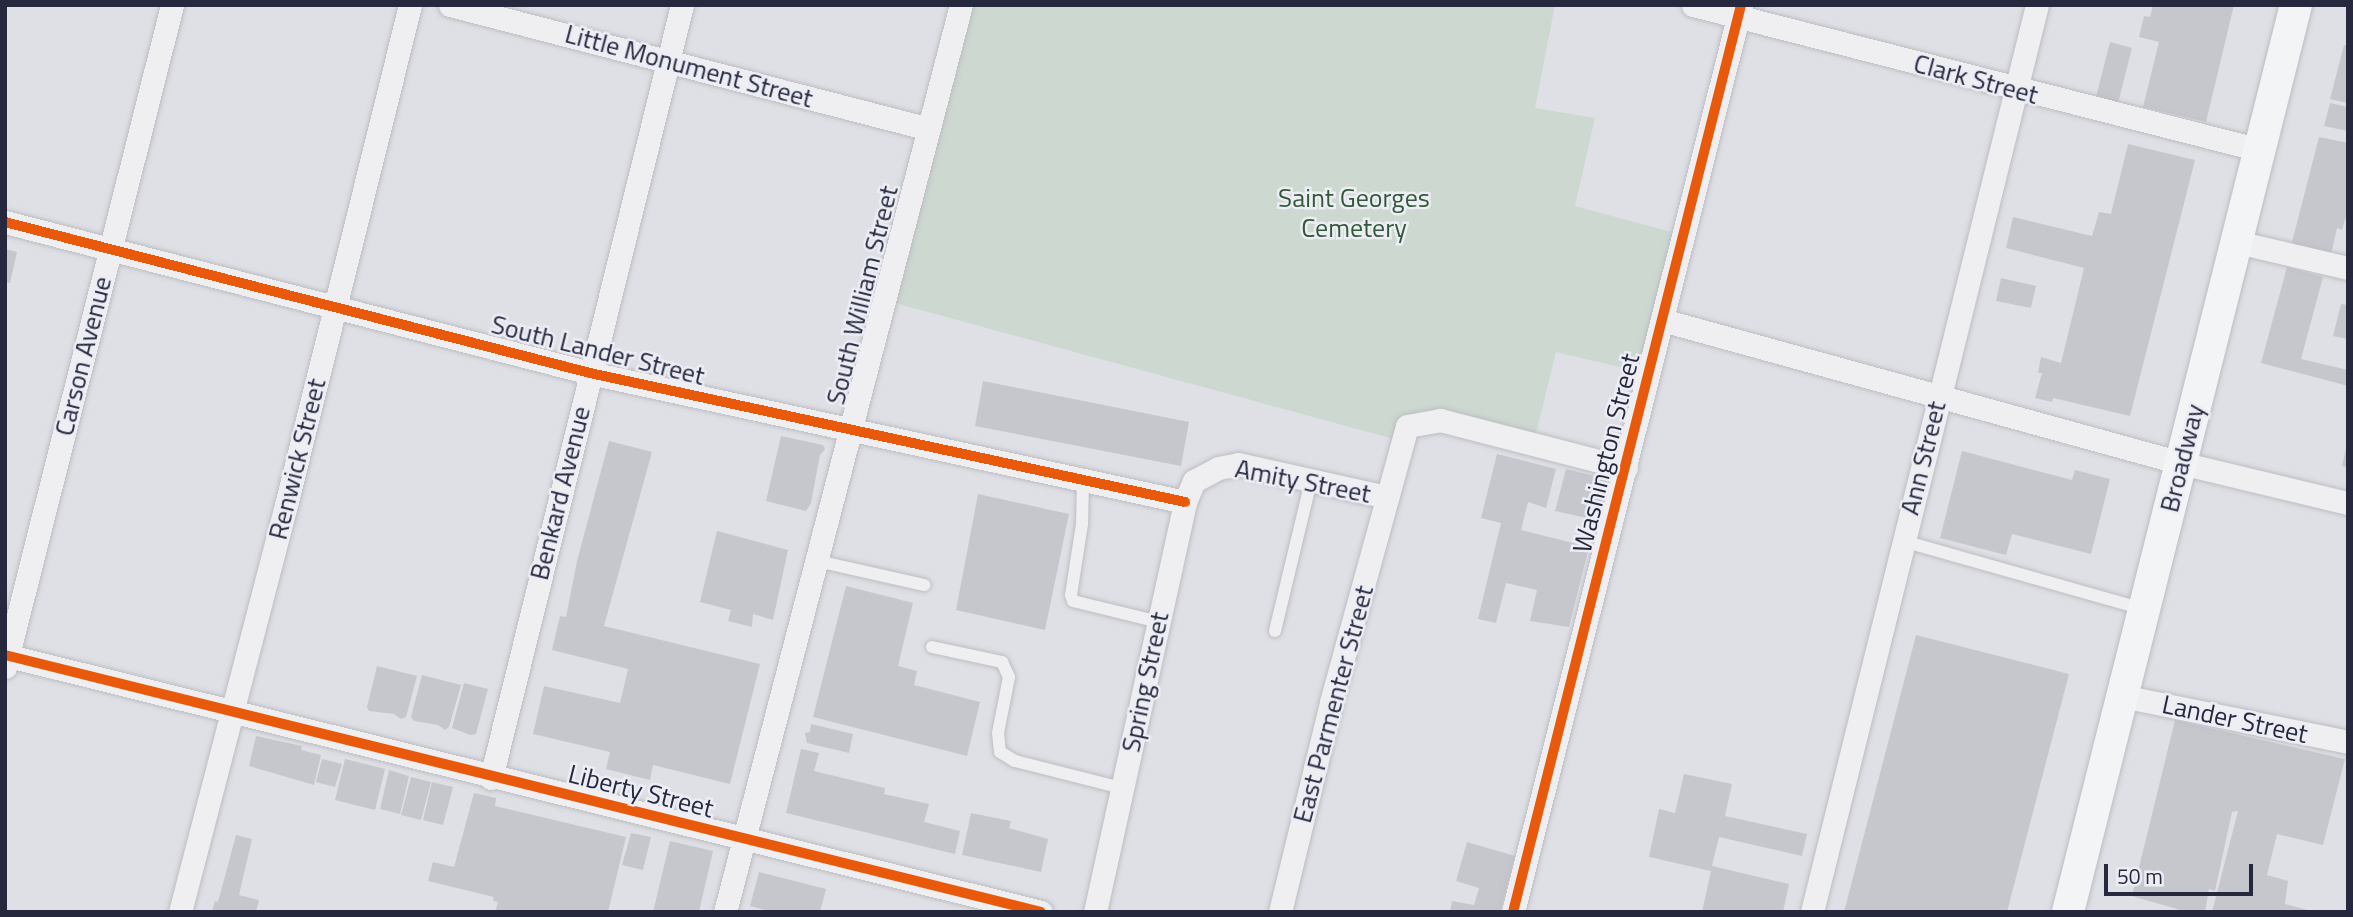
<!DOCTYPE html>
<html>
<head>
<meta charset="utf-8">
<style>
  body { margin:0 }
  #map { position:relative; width:2353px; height:917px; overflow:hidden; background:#dfe0e5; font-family:"Titillium Web",sans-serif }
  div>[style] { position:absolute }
  .green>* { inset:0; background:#cdd8d0 }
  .building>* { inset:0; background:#c6c7cd }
  .roads { filter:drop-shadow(0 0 2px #bcbdc2) drop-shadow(0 0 2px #bcbdc2) }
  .lane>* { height:12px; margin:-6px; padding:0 6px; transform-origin:6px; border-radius:6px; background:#efeff1 }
  .street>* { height:23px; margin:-11.5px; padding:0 11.5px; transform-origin:11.5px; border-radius:11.5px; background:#efeff1 }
  .secondary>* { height:32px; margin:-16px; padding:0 16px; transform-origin:16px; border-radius:16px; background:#f3f4f5 }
  .cycleway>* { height:10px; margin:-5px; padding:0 5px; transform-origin:5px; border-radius:5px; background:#e8590c }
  span { translate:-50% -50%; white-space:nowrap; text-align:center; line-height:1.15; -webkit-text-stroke:5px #ecedf5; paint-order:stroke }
  .street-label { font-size:26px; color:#26283e }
  .park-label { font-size:26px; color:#345938 }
  .frame { position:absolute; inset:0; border:7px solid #26283e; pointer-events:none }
  .scale { position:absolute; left:2104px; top:864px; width:149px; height:32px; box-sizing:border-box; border:4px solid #26283e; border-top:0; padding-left:9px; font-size:21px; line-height:24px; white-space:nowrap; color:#26283e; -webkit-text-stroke:5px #ecedf5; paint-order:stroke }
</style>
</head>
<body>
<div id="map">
  <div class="green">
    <i style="clip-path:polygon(960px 5px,1555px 5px,1535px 108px,1595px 118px,1575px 206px,1683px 235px,1649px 374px,1556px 352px,1534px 442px,1440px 420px,1405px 442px,884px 300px)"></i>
  </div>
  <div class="building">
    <i style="clip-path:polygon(2153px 5px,2234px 5px,2206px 122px,2143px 107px,2159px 42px,2139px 37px,2144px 16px,2150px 17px)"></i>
    <i style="clip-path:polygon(2110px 42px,2132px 48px,2118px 103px,2096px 97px)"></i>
    <i style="clip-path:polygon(2344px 45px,2348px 46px,2348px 103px,2330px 99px)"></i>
    <i style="clip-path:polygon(2330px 103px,2348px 107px,2348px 131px,2324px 126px)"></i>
    <i style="clip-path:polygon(2319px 137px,2348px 143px,2348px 209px,2342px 230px,2337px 228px,2331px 254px,2291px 246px)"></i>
    <i style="clip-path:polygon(2128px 144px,2195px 160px,2130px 416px,2053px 398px,2052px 402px,2035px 398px,2042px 373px,2038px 373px,2041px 357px,2061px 363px,2084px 268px,2006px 248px,2013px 217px,2092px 236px,2099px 212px,2111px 214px)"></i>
    <i style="clip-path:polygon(5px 249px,17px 252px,10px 283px,5px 282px)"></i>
    <i style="clip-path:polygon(2287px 267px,2323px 277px,2301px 359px,2348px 370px,2348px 386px,2261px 363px)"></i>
    <i style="clip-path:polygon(2001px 278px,2036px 286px,2031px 308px,1996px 301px)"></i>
    <i style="clip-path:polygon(2341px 304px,2348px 305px,2348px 339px,2333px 336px)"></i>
    <i style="clip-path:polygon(983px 381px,1189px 422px,1181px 466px,975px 426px)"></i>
    <i style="clip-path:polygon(781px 436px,823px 445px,825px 449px,820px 455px,811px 503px,806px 511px,766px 501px)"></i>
    <i style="clip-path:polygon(609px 441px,652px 452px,604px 626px,760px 664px,730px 784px,653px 765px,650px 780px,606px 769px,610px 752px,533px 734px,544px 686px,620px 703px,628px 669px,552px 650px,560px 616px,566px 617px,577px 561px)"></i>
    <i style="clip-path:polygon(2347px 444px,2348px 444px,2348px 467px,2342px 466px)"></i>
    <i style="clip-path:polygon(1962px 451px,2072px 480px,2075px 470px,2110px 479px,2091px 554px,2012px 534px,2006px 555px,1940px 538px)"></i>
    <i style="clip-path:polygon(1497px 454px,1556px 469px,1546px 508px,1528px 502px,1521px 530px,1589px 547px,1569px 627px,1530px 621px,1537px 590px,1506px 583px,1496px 623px,1478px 619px,1501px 523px,1481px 518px)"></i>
    <i style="clip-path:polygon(1566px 469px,1608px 479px,1596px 520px,1555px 511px)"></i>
    <i style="clip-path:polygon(978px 494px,1069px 514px,1045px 630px,956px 610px)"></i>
    <i style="clip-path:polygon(717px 531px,788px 550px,773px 620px,753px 614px,752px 627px,728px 621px,731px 610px,700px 602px)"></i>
    <i style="clip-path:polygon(846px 586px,913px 603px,898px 666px,917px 671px,914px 685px,980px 702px,967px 756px,813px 717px)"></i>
    <i style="clip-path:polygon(1916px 635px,2069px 674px,2007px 912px,1844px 912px)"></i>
    <i style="clip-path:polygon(377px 666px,417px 676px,406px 717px,401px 719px,394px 714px,369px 711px,367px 707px)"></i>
    <i style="clip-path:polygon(422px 675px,461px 685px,449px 727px,445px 730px,438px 725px,414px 721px,411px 717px)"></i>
    <i style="clip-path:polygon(464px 683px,488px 689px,476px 734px,470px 735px,452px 728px)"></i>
    <i style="clip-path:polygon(2175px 720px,2345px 759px,2323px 845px,2277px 834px,2267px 875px,2288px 881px,2285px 904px,2315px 912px,2212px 912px,2238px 811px,2232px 812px,2215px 891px,2209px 889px,2205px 912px,2187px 912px,2132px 896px)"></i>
    <i style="clip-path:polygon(811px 724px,853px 734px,849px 753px,807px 743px,805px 733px,810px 732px)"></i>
    <i style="clip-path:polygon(256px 736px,302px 746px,301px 750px,321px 755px,314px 785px,249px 766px)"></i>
    <i style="clip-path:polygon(801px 749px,819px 753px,814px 771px,885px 788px,884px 794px,929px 804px,924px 822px,960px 831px,955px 854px,786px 813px)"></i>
    <i style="clip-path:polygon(322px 759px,342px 764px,335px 787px,316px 782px)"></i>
    <i style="clip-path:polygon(345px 759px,385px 769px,375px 810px,335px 800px)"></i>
    <i style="clip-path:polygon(389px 770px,409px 776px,400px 814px,380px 809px)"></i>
    <i style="clip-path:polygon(1684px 774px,1732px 784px,1725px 816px,1807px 834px,1802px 856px,1719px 837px,1712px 866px,1789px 884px,1783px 912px,1702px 912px,1711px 871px,1649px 857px,1659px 809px,1675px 813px)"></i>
    <i style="clip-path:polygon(411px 777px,431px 782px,421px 820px,401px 815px)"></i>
    <i style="clip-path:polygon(432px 782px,453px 787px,443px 825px,423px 820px)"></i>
    <i style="clip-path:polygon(474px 793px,496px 798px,495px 806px,626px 837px,608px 912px,495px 912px,498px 902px,493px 901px,494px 897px,428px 881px,433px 862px,454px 867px)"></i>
    <i style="clip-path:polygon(971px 813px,1011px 821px,1009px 828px,1048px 839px,1041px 872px,962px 855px)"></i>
    <i style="clip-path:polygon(631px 833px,651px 837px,643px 870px,622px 865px)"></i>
    <i style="clip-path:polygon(236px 835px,252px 839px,239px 895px,259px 900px,256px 912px,212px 912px,215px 901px,218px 902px)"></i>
    <i style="clip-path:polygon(670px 841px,713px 851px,699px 912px,653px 912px)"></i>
    <i style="clip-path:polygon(1467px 842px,1515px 856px,1500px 912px,1450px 912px,1452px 901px,1474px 905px,1479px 888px,1456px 881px)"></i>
    <i style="clip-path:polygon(759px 872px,826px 889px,820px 912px,772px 912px,750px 906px)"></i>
  </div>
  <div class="roads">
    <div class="lane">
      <i style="left:1083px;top:481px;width:43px;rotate:91.3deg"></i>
      <i style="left:1082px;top:524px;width:72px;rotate:98.8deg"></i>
      <i style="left:1071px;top:595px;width:6px;rotate:72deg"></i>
      <i style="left:1073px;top:601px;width:89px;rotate:13.7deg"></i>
      <i style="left:1903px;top:541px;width:250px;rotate:15.8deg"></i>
      <i style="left:817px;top:561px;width:110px;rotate:12.6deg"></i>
      <i style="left:1275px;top:631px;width:154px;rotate:-76.5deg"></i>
      <i style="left:932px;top:647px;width:72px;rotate:12.1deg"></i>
      <i style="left:1002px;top:662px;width:17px;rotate:65deg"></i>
      <i style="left:1009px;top:677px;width:57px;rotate:101.1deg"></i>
      <i style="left:998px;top:733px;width:19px;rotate:84deg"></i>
      <i style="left:1000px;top:752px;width:17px;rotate:31deg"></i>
      <i style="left:1015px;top:761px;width:110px;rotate:14.2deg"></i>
    </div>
    <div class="street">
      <i style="left:450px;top:5px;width:494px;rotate:14.5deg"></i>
      <i style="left:1693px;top:5px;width:585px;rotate:14.34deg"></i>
      <i style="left:5px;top:222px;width:604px;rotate:14.47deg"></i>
      <i style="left:590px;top:373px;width:609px;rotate:12.23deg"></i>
      <i style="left:2237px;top:242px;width:114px;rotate:13.2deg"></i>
      <i style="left:1662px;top:320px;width:538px;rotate:15.4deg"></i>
      <i style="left:2181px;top:463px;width:172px;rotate:13.5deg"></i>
      <i style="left:5px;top:655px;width:1067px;rotate:13.93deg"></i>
      <i style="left:5px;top:667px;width:683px;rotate:-75.84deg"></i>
      <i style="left:2122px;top:696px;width:231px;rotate:11.5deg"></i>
      <i style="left:491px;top:778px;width:796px;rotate:-76.12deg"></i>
      <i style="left:180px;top:912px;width:421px;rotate:-75.4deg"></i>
      <i style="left:286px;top:505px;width:515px;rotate:-76.07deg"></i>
      <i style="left:725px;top:912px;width:937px;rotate:-75.42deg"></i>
      <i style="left:1095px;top:912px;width:420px;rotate:-77.6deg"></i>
      <i style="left:1185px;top:502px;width:23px;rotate:-67deg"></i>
      <i style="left:1194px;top:481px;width:27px;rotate:-28deg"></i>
      <i style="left:1218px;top:468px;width:20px;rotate:-11deg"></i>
      <i style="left:1238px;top:464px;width:153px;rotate:12.5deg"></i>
      <i style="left:1280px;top:912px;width:216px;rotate:-76.3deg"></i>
      <i style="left:1331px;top:702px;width:286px;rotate:-74.6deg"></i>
      <i style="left:1407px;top:426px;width:34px;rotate:-10deg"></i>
      <i style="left:1440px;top:420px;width:192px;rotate:14.5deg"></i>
      <i style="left:1513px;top:912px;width:935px;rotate:-75.89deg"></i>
      <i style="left:1812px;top:912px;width:934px;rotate:-76.07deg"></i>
    </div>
    <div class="secondary">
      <i style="left:2068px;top:912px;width:935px;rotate:-75.89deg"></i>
    </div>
  </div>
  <div class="cycleway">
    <i style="left:5px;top:222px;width:604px;rotate:14.47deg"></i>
    <i style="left:590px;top:373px;width:609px;rotate:12.23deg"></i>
    <i style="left:5px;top:655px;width:1067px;rotate:13.93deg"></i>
    <i style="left:1513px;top:912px;width:935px;rotate:-75.89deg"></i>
  </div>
  <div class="street-label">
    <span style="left:689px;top:66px;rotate:15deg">Little Monument Street</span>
    <span style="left:1976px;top:79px;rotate:15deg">Clark Street</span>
    <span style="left:862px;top:295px;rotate:-76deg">South William Street</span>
    <span style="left:598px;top:350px;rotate:14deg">South Lander Street</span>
    <span style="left:83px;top:356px;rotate:-76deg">Carson Avenue</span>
    <span style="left:1606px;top:453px;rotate:-76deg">Washington Street</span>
    <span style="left:1923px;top:458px;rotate:-76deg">Ann Street</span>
    <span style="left:2182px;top:458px;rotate:-76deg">Broadway</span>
    <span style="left:297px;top:459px;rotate:-76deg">Renwick Street</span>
    <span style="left:1303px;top:481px;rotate:11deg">Amity Street</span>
    <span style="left:560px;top:493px;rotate:-76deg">Benkard Avenue</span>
    <span style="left:1145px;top:682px;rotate:-78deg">Spring Street</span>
    <span style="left:1333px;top:704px;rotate:-75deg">East Parmenter Street</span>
    <span style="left:2235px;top:719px;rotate:12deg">Lander Street</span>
    <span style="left:641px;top:791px;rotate:14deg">Liberty Street</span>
  </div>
  <div class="park-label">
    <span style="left:1354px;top:213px">Saint Georges<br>Cemetery</span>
  </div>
  <div class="frame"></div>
  <div class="scale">50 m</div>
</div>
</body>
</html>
